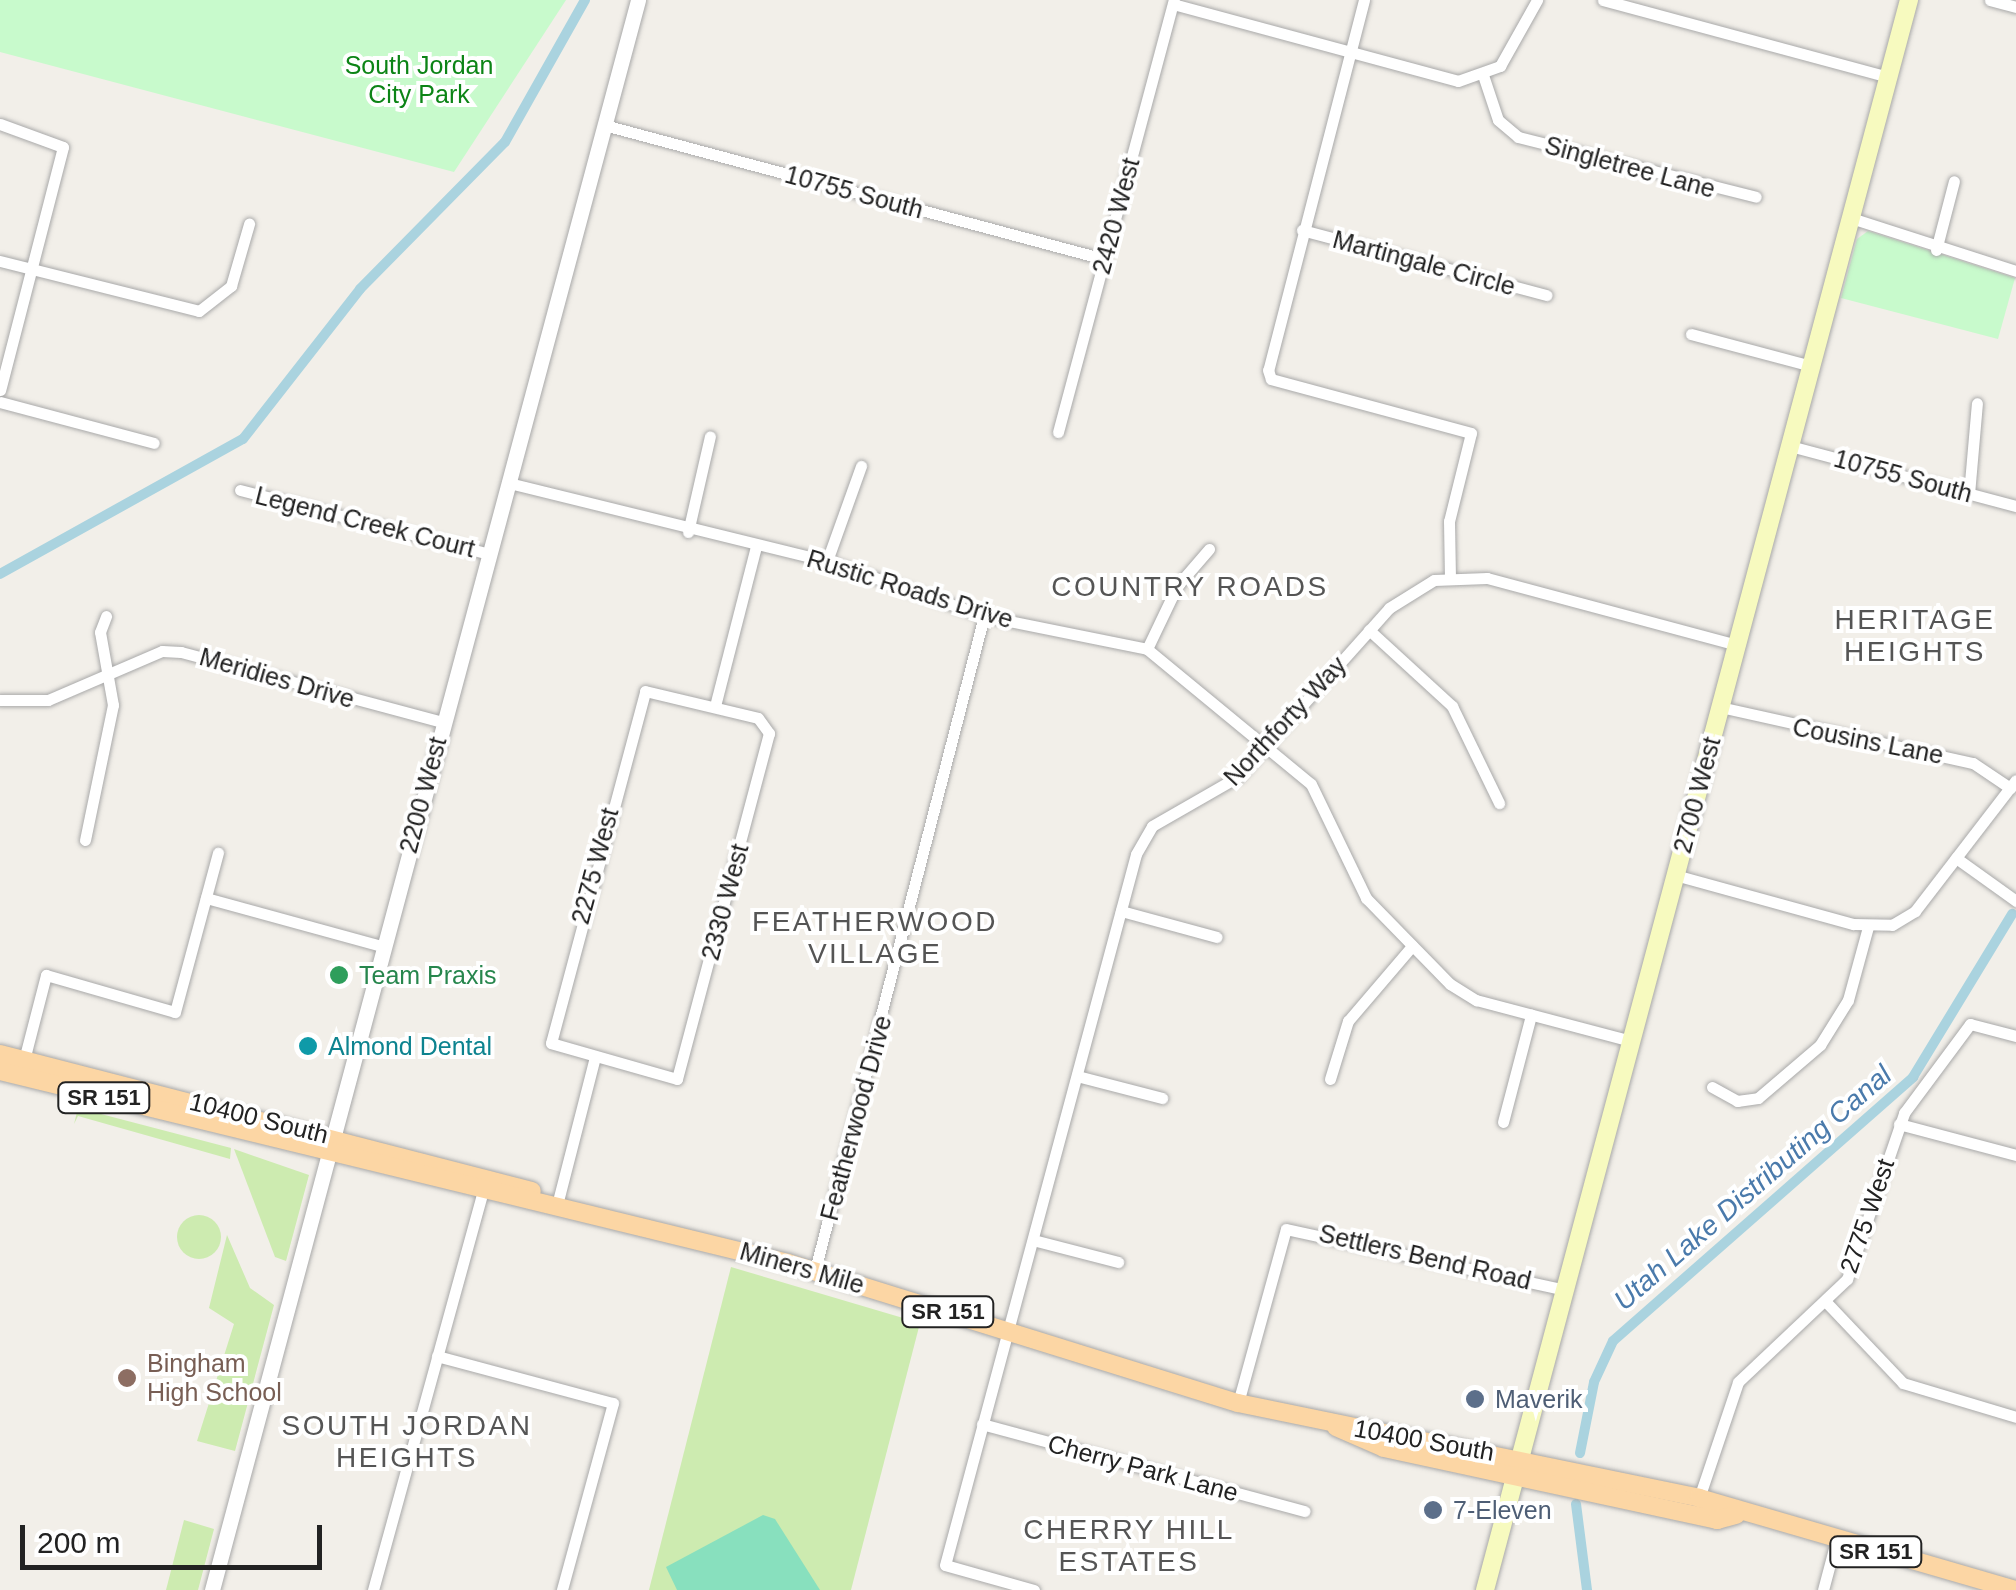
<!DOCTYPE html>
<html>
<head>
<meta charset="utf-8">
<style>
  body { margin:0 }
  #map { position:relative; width:2016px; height:1590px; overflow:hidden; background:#f2efe9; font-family:Helvetica,sans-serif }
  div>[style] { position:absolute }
  .grass>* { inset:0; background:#cdebb0 }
  .round { border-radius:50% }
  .park>* { inset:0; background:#c8facc }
  .pitch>* { inset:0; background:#88e0be }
  .canal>* { height:10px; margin:-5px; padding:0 5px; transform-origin:5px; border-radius:5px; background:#aad3df }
  .roads { filter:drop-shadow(0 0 2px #a9a9a9) drop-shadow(0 0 2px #a9a9a9) }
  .minor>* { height:11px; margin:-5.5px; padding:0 5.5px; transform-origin:5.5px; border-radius:5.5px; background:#fff }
  .tertiary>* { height:15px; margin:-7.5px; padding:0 7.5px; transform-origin:7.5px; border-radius:7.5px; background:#fff }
  .secondary>* { height:18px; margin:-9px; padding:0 9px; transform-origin:9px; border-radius:9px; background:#f7fabf }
  .primary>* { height:18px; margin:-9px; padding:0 9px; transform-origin:9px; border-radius:9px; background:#fcd6a4 }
  .dots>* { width:28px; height:28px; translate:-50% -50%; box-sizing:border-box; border:5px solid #fff; border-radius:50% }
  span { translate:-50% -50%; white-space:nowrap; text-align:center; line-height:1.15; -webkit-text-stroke:8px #fff; paint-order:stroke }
  .shield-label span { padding:2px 8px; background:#fff; border:2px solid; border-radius:8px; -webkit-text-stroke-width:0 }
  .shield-label { font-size:22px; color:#222; font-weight:700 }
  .park-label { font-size:25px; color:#0c8416 }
  .street-label { font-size:25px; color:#222 }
  .leisure-label { font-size:25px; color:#27864d }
  .left { translate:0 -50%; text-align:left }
  .culture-label { font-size:25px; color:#0d838f }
  .education-label { font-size:25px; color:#785e54 }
  .service-label { font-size:25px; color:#4e5e75 }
  .neighbourhood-label { font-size:28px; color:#555; letter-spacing:2.5px }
  .water-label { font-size:28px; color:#4a7aab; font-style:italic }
  .scale { position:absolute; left:20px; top:1525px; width:302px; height:45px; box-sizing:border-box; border:5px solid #222; border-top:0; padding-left:12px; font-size:30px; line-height:35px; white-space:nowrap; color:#222; -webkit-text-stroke:8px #fff; paint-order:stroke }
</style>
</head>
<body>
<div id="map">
  <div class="grass">
    <i style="clip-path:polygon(78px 1108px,231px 1148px,230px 1159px,78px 1116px,74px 1124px)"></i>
    <i style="clip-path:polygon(234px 1149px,309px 1175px,286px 1261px,275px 1257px)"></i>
    <i class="round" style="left:177px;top:1215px;width:44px;height:44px"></i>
    <i style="clip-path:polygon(227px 1235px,250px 1288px,274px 1305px,235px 1451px,197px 1441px,234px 1324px,209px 1308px)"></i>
    <i style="clip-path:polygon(731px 1267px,920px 1323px,851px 1590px,649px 1590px)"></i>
    <i style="clip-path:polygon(184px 1520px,214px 1529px,198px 1590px,166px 1590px)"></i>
  </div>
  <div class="park">
    <i style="clip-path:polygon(0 0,566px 0,454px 172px,0 52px)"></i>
    <i style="clip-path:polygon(1868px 231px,2015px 278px,1998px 339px,1841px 298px,1857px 239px)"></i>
  </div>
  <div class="pitch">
    <i style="clip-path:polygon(763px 1515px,775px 1519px,820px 1590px,677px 1590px,666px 1567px)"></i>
  </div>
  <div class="canal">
    <i style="left:0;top:574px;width:278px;rotate:-29.1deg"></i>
    <i style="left:243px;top:439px;width:190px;rotate:-52deg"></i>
    <i style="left:360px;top:289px;width:206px;rotate:-45.4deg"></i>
    <i style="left:505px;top:142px;width:163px;rotate:-60.6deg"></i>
    <i style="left:1580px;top:1453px;width:72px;rotate:-78.8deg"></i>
    <i style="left:1594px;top:1382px;width:45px;rotate:-65.1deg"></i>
    <i style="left:1613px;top:1341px;width:400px;rotate:-41.3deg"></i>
    <i style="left:1913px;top:1077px;width:191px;rotate:-58.7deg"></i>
    <i style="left:1576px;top:1504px;width:87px;rotate:82.7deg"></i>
  </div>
  <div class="roads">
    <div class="minor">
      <i style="left:1364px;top:0;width:382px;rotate:104.5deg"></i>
      <i style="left:1268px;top:370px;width:9px;rotate:72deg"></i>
      <i style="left:1271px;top:379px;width:207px;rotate:15.1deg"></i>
      <i style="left:1471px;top:433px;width:91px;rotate:104deg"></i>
      <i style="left:1449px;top:521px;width:55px;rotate:89deg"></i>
      <i style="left:1603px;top:0;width:295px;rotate:15.1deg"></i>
      <i style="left:1990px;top:0;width:27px;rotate:15deg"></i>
      <i style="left:1173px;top:4px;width:295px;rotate:15.1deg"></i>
      <i style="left:1458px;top:81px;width:45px;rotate:-19.7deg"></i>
      <i style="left:1500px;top:66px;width:76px;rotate:-60.7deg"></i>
      <i style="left:1483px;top:75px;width:47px;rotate:71.6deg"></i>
      <i style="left:1498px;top:120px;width:26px;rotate:40deg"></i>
      <i style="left:1518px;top:137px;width:245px;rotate:14.1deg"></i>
      <i style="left:0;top:124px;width:67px;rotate:20.1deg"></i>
      <i style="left:63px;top:147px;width:251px;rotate:104.5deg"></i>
      <i style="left:604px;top:125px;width:518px;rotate:15deg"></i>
      <i style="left:1851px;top:218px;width:173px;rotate:17.8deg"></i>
      <i style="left:1302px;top:230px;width:253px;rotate:14.9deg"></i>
      <i style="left:1936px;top:250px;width:71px;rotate:-75.4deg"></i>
      <i style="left:0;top:261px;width:205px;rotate:14.1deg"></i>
      <i style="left:199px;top:311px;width:41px;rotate:-38deg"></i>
      <i style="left:231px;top:286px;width:65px;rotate:-73.8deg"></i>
      <i style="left:1691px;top:334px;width:124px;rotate:14.9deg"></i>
      <i style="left:0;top:402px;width:159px;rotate:14.9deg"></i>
      <i style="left:1058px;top:432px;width:447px;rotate:-75deg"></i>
      <i style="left:1790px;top:446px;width:234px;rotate:14.9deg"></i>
      <i style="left:509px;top:483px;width:327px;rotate:13.8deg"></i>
      <i style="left:827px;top:561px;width:166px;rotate:19.3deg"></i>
      <i style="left:984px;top:616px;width:166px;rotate:11.4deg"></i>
      <i style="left:1147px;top:649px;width:212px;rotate:39.5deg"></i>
      <i style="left:1311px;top:784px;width:127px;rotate:64.2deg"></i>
      <i style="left:1366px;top:898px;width:120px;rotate:45.7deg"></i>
      <i style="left:1450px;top:984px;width:31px;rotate:32deg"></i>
      <i style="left:1476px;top:1000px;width:160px;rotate:14.8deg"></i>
      <i style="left:240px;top:490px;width:258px;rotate:14.4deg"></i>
      <i style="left:1969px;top:494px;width:91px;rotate:-85deg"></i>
      <i style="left:688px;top:532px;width:98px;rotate:-77.1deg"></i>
      <i style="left:827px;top:561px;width:101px;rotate:-70.3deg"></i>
      <i style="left:1369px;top:630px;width:113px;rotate:42.5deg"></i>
      <i style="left:1452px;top:706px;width:108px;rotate:64.1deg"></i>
      <i style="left:1147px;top:649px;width:70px;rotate:-64.5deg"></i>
      <i style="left:1177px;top:586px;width:49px;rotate:-49.1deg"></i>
      <i style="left:645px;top:691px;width:116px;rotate:13.4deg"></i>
      <i style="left:758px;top:718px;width:19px;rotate:54deg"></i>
      <i style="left:769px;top:733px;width:358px;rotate:104.9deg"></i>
      <i style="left:677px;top:1079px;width:131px;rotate:-164.1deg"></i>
      <i style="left:551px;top:1043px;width:364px;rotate:-75deg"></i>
      <i style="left:0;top:700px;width:48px"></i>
      <i style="left:48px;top:700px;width:124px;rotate:-23.3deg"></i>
      <i style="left:162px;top:651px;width:19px;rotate:3deg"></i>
      <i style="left:181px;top:652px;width:271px;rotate:15deg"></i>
      <i style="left:715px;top:706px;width:165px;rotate:-75.6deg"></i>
      <i style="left:1720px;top:707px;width:259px;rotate:12.5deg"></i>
      <i style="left:1973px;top:763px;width:45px;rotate:34deg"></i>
      <i style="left:85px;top:840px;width:138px;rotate:-78.3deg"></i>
      <i style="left:113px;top:705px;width:74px;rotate:-100.1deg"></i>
      <i style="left:100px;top:632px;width:17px;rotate:-69deg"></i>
      <i style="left:1956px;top:858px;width:74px;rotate:35.6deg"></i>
      <i style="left:1675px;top:875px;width:185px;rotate:15.4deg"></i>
      <i style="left:1853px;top:924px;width:39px;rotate:1deg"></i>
      <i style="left:1892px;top:925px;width:27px;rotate:-31deg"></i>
      <i style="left:1915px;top:911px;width:165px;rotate:-52.4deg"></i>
      <i style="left:206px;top:898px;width:182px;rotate:15.3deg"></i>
      <i style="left:1121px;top:911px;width:99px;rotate:15.2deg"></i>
      <i style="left:24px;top:1060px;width:88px;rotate:-75.5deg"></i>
      <i style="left:46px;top:975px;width:134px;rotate:16deg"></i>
      <i style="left:175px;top:1012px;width:165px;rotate:-74.9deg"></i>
      <i style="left:1077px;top:1076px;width:88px;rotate:14.5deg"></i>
      <i style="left:1330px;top:1079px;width:61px;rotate:-72.8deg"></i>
      <i style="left:1348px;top:1021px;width:99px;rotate:-49.5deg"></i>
      <i style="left:1712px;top:1087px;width:29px;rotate:29deg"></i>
      <i style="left:1737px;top:1101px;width:21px;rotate:-8deg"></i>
      <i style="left:1758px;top:1098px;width:82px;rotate:-40.5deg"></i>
      <i style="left:1820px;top:1045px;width:53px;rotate:-58.1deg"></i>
      <i style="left:1848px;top:1000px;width:76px;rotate:-74.7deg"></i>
      <i style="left:1503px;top:1122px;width:111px;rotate:-75.3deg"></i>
      <i style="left:1899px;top:1124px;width:121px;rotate:14.8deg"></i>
      <i style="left:558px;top:1201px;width:149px;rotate:-75.6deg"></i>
      <i style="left:1033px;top:1240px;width:88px;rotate:14.5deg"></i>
      <i style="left:815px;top:1270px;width:675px;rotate:-75.51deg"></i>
      <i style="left:1827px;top:1303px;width:110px;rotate:46.5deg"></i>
      <i style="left:1903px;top:1383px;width:118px;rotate:16.7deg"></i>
      <i style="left:437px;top:1356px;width:182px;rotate:15deg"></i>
      <i style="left:613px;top:1403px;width:194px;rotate:105.3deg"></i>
      <i style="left:1238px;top:1403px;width:180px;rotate:-74.6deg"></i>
      <i style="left:1286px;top:1229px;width:286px;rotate:12.3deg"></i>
      <i style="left:982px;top:1424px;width:334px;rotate:15.1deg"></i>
      <i style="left:1699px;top:1498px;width:122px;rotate:-71.4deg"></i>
      <i style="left:1738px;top:1382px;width:150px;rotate:-43.4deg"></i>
      <i style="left:1847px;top:1279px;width:176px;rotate:-71deg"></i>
      <i style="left:1904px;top:1113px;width:111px;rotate:-53.4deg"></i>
      <i style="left:1970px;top:1024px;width:48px;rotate:14.6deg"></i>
      <i style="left:373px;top:1590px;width:414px;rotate:-74.6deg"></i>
      <i style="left:1034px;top:1590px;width:92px;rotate:-164.3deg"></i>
      <i style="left:945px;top:1565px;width:736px;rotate:-74.96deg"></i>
      <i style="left:1136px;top:854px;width:32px;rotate:-60deg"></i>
      <i style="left:1152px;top:826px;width:100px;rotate:-29.9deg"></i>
      <i style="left:1239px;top:776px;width:225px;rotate:-48.2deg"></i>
      <i style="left:1389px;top:608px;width:53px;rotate:-31.9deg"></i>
      <i style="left:1434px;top:580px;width:53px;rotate:-2.2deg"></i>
      <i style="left:1487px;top:578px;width:259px;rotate:15deg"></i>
      <i style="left:1823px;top:1590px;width:51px;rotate:-75.1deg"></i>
    </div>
    <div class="tertiary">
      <i style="left:212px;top:1590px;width:1646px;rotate:-75deg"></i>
    </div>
    <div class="secondary">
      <i style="left:1485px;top:1590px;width:1646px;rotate:-75.07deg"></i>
    </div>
    <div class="primary">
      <i style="left:0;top:1054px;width:549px;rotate:14.44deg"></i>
      <i style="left:0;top:1071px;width:811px;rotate:13.69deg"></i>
      <i style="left:788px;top:1263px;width:471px;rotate:17.3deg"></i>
      <i style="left:1238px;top:1403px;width:471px;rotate:11.6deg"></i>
      <i style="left:1699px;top:1498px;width:330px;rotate:16.2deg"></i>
      <i style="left:1336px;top:1427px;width:52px;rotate:23.6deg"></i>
      <i style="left:1384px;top:1448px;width:341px;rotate:12.2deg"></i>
      <i style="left:1717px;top:1520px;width:20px;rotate:-15deg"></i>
    </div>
  </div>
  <div class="dots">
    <i style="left:339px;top:975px;background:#2e9e5b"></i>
    <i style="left:308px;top:1046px;background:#0f9aa8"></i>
    <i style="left:127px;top:1378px;background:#8d6e63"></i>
    <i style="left:1475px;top:1399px;background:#5c6f8a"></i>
    <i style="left:1433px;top:1510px;background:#5c6f8a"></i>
  </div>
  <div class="shield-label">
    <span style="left:104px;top:1098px">SR 151</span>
    <span style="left:948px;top:1312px">SR 151</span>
    <span style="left:1876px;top:1552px">SR 151</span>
  </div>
  <div class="park-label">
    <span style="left:419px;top:80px">South Jordan<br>City Park</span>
  </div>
  <div class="street-label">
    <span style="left:1630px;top:167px;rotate:15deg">Singletree Lane</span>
    <span style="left:854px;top:192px;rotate:15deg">10755 South</span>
    <span style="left:1116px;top:216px;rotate:-75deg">2420 West</span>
    <span style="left:1424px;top:263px;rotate:15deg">Martingale Circle</span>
    <span style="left:1903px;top:476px;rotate:15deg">10755 South</span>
    <span style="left:365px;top:522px;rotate:14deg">Legend Creek Court</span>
    <span style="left:910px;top:589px;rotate:17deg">Rustic Roads Drive</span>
    <span style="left:277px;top:678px;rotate:16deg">Meridies Drive</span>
    <span style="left:1285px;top:721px;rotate:-47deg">Northforty Way</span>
    <span style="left:1868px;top:741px;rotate:11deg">Cousins Lane</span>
    <span style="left:423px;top:795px;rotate:-75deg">2200 West</span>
    <span style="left:1697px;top:795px;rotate:-75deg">2700 West</span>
    <span style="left:595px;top:866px;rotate:-75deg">2275 West</span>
    <span style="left:725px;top:902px;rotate:-75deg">2330 West</span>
    <span style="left:259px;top:1118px;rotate:14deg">10400 South</span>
    <span style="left:856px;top:1118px;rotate:-75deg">Featherwood Drive</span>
    <span style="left:1867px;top:1216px;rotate:-71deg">2775 West</span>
    <span style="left:1425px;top:1257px;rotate:13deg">Settlers Bend Road</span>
    <span style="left:802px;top:1268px;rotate:16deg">Miners Mile</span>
    <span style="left:1424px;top:1440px;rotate:10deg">10400 South</span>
    <span style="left:1143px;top:1468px;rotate:15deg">Cherry Park Lane</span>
  </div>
  <div class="leisure-label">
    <span class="left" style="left:359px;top:975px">Team Praxis</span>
  </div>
  <div class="culture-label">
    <span class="left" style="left:328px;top:1046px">Almond Dental</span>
  </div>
  <div class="education-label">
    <span class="left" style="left:147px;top:1378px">Bingham<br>High School</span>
  </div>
  <div class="service-label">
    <span class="left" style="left:1495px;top:1399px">Maverik</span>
    <span class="left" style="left:1453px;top:1510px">7-Eleven</span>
  </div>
  <div class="neighbourhood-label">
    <span style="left:1190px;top:587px">COUNTRY ROADS</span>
    <span style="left:1915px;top:636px">HERITAGE<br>HEIGHTS</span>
    <span style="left:875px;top:938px">FEATHERWOOD<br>VILLAGE</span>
    <span style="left:407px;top:1442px">SOUTH JORDAN<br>HEIGHTS</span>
    <span style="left:1129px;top:1546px">CHERRY HILL<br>ESTATES</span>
  </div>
  <div class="water-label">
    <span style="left:1753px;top:1188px;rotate:-41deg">Utah Lake Distributing Canal</span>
  </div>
  <div class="scale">200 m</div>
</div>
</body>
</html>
